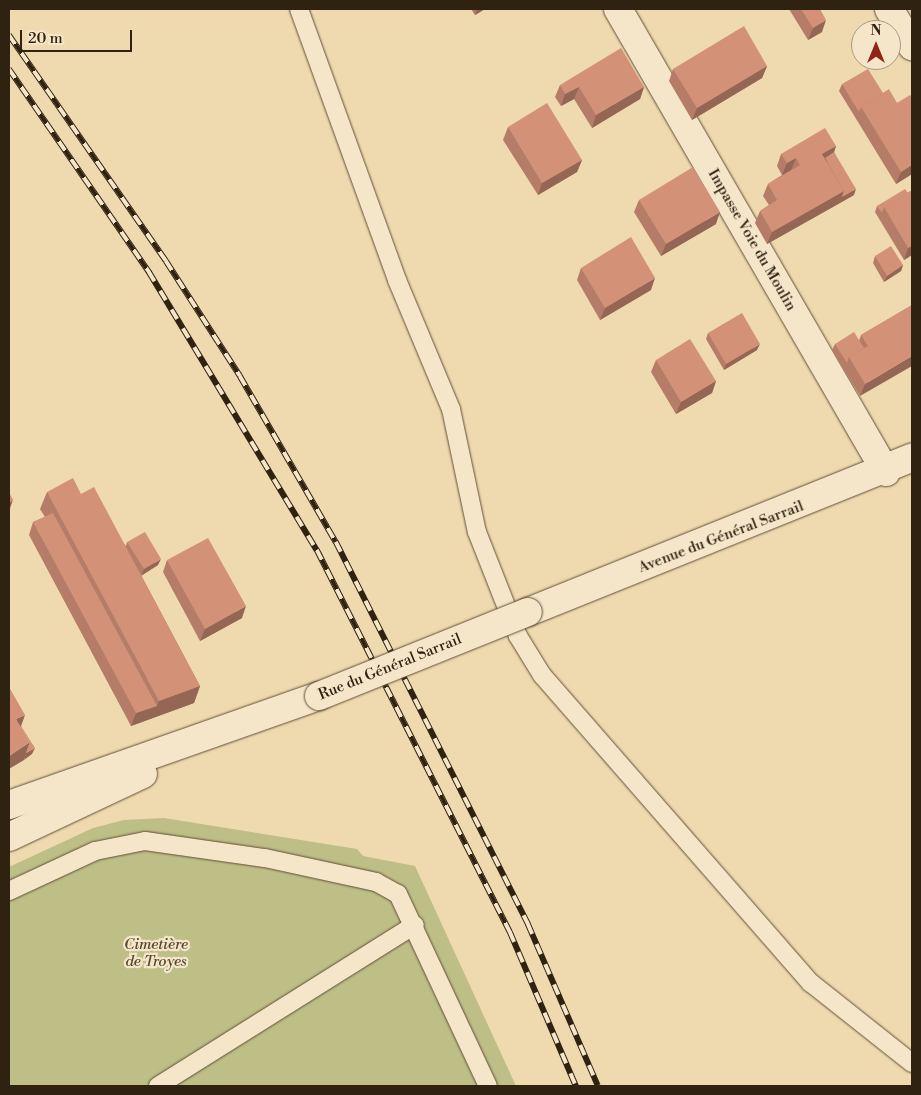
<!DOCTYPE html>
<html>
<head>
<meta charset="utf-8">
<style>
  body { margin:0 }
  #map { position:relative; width:921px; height:1095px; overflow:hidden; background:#efd9ae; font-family:"Libre Bodoni",serif }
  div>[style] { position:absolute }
  .green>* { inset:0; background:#bebe87 }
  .roads { filter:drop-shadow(0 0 1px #605038) drop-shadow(0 0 1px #605038) }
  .service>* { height:18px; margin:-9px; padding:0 9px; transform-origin:9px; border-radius:9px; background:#f5e6ca }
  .minor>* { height:28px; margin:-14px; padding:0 14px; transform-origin:14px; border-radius:14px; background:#f5e6ca }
  .tertiary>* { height:28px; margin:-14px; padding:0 14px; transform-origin:14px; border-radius:14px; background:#f5e6ca }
  .rail>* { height:5.5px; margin-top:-2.75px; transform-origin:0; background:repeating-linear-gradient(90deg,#f5e6ca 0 11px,#302211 0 22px); box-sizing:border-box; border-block:1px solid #302211 }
  .bridges { filter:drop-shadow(0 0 1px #605038) drop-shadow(0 0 1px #605038) }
  .tertiary-bridge>* { height:28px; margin:-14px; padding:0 14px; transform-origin:14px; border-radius:14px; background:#f5e6ca }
  .wall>* { inset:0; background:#b57d67 }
  .shaded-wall>* { inset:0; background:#946654 }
  .building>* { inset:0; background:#d39178 }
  span { translate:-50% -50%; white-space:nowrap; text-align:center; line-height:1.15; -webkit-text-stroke:4.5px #f5e6ca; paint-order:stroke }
  .street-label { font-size:15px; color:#302211 }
  .park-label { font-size:15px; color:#54492e; font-style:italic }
  .frame { position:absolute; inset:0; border:10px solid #302211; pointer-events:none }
  .north { position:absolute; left:851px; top:20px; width:50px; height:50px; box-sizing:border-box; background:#f5e6ca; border:1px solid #a69880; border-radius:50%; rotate:0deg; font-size:14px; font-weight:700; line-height:20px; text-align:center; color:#302211 }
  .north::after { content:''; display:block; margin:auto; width:18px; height:22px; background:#8f2418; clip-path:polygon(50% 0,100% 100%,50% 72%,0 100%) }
  .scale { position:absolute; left:20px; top:30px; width:112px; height:22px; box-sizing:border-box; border:2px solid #302211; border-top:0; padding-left:6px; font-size:15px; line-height:18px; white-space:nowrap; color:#302211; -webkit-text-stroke:4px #f5e6ca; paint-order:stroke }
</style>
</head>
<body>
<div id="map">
  <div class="green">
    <i style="clip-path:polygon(164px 818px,357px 849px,363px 856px,415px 866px,516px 1086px,9px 1086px,9px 867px,93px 828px,124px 820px)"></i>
  </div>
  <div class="roads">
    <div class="service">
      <i style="left:299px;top:9px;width:288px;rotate:70.1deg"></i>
      <i style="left:397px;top:280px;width:140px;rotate:67.3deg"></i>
      <i style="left:451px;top:409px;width:126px;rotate:78.1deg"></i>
      <i style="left:477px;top:532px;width:112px;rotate:68.5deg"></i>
      <i style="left:518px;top:636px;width:46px;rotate:58.4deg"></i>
      <i style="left:542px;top:675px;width:409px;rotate:48.9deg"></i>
      <i style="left:811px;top:983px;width:129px;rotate:38.4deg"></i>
      <i style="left:9px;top:891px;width:95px;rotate:-24.9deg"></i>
      <i style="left:95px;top:851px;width:51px;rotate:-11.3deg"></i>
      <i style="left:145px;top:841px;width:121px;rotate:8.1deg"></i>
      <i style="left:265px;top:858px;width:114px;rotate:12.2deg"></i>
      <i style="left:376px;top:882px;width:25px;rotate:29deg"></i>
      <i style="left:398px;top:894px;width:212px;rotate:64.9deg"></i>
      <i style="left:158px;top:1086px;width:303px;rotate:-32.1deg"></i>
    </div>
    <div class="minor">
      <i style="left:618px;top:9px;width:535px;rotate:59.94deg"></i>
      <i style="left:889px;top:9px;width:44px;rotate:58.1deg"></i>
    </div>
    <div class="tertiary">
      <i style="left:528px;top:612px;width:414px;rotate:-21.9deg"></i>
      <i style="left:9px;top:805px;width:329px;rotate:-19.4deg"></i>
      <i style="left:9px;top:837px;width:148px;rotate:-25.2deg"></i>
    </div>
  </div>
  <div class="rail">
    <i style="left:9px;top:35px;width:275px;rotate:55.2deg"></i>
    <i style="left:166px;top:261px;width:137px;rotate:57.2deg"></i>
    <i style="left:240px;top:376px;width:192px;rotate:60deg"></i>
    <i style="left:336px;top:542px;width:428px;rotate:63.3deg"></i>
    <i style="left:528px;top:924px;width:176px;rotate:66.6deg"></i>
    <i style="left:9px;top:69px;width:247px;rotate:55.4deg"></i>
    <i style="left:149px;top:272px;width:325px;rotate:58.9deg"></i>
    <i style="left:317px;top:550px;width:428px;rotate:63.2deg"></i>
    <i style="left:510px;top:932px;width:168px;rotate:66.8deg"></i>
  </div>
  <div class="bridges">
    <div class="tertiary-bridge">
      <i style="left:319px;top:696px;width:225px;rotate:-21.9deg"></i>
    </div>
  </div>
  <div class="wall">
    <i style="clip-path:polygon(471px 9px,485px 9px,475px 15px)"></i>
    <i style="clip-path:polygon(789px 9px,820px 9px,822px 32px,808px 40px)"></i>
    <i style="clip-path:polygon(767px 66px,762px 78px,692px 120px,669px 81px,673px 69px)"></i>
    <i style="clip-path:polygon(842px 84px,883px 93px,897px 103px,912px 98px,912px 174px,896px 184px,839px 91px)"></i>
    <i style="clip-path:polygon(560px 85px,644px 87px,640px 99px,592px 128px,574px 99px,561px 106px,555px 97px)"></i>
    <i style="clip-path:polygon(508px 127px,582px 160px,577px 172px,538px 195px,503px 140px)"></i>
    <i style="clip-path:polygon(836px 146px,834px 152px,854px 195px,767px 244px,755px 223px,760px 211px,769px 205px,763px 196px,768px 184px,782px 175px,777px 166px,781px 154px)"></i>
    <i style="clip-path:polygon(912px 191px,912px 255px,904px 260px,875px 212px,877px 206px)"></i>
    <i style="clip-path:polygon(639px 200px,716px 224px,661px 256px,634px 212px)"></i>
    <i style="clip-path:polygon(875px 256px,903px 265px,901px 271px,884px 282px,873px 263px)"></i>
    <i style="clip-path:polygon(581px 268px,651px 290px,600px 320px,577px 280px)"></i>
    <i style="clip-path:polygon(912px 305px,860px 396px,832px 350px,835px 344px,859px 341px,861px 335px)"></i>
    <i style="clip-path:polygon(708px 333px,757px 350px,724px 370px,706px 339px)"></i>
    <i style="clip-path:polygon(656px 360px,716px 381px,712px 393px,676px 414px,651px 372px)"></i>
    <i style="clip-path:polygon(47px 492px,81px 494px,126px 546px,127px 542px,158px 565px,141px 575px,200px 686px,194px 703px,131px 726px,29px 535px,33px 522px,45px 517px,40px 509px)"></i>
    <i style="clip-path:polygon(167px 560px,242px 618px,200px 641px,163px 572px)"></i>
  </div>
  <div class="shaded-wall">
    <i style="clip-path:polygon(477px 9px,485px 9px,475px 15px)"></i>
    <i style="clip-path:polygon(826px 20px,822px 32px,808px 40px,813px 28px)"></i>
    <i style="clip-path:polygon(767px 66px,762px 78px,692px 120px,697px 108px)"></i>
    <i style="clip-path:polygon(579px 87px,574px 99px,561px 106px,565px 94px)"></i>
    <i style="clip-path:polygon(644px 87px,640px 99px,592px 128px,596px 115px)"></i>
    <i style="clip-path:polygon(836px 146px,832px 158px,823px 164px,822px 154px)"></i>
    <i style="clip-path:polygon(796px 158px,791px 170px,782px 175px,787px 163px)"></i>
    <i style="clip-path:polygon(582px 160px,577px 172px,538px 195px,542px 183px)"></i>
    <i style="clip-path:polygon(912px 165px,912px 174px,896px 184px,901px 172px)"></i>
    <i style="clip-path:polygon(856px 189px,854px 195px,840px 203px,842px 197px)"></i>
    <i style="clip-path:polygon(844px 191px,840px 203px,767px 244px,772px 232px)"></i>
    <i style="clip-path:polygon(720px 212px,716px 224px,661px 256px,666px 244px)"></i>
    <i style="clip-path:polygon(912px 246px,912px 255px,904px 260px,908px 248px)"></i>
    <i style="clip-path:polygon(903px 265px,901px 271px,884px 282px,887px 276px)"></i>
    <i style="clip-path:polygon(655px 278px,651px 290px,600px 320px,605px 308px)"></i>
    <i style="clip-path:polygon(760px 344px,757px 350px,724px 370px,726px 364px)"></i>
    <i style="clip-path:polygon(912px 356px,912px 366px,860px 396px,865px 384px)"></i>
    <i style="clip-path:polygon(716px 381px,712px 393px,676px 414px,681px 402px)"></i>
    <i style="clip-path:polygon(13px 500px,9px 511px,9px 503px)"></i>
    <i style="clip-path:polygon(161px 559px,158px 565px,141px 576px,144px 569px)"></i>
    <i style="clip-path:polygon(246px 606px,242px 618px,200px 641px,205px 629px)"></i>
    <i style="clip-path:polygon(200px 686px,194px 703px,131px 726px,136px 713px,157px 706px,159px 701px)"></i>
    <i style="clip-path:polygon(25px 715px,19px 732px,16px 719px)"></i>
    <i style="clip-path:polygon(30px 742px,24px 760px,9px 769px,9px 756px)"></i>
    <i style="clip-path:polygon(35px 748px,32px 754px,24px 760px,26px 753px)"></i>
  </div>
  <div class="building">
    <i style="clip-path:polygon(801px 9px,820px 9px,826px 20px,813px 28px)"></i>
    <i style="clip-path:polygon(744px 26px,767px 66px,697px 108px,673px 69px)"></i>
    <i style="clip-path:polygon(621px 48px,644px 87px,596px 115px,579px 87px,565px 94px,560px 85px)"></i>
    <i style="clip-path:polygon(868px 69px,883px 93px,861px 107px,859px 112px,842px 84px)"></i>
    <i style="clip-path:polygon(889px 89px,897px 103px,910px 95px,912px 98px,912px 165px,901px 172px,861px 107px)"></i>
    <i style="clip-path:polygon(547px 103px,582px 160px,542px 183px,508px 127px)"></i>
    <i style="clip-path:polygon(825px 128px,836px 146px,822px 154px,844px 191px,772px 232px,760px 211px,777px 200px,768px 184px,800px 165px,796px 158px,787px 163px,781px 154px)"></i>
    <i style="clip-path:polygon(834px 152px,856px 189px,842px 197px,844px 191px,825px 158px)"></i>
    <i style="clip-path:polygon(693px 167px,720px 212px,666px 244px,639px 200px)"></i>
    <i style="clip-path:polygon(905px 189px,908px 193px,884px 207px,882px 213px,877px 206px)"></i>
    <i style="clip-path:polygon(912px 190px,912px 246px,908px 248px,884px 207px)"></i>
    <i style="clip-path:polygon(631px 237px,655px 278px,605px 308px,581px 268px)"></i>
    <i style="clip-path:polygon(891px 246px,903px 265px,887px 276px,875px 256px)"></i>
    <i style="clip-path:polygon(912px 305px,912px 356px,865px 384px,849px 357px,868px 346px,861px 335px)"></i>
    <i style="clip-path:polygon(742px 313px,760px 344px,726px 364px,708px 333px)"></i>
    <i style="clip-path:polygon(854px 332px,864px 348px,849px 357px,847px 363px,835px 344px)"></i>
    <i style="clip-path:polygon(690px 339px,716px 381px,681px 402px,656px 360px)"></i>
    <i style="clip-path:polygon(73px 478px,81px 494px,94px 487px,200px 686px,159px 701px,47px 492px)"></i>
    <i style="clip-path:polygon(9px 492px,13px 500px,9px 503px)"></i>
    <i style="clip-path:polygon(53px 513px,157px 706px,136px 713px,33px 522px)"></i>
    <i style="clip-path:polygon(145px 532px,161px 559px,144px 569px,127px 542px)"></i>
    <i style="clip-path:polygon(208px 538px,246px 606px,205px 629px,167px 560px)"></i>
    <i style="clip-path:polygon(9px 687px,25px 715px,16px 719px,30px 742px,9px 756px)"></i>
    <i style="clip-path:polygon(20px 726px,21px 726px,35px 748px,26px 753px,30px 742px)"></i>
  </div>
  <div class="street-label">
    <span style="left:752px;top:240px;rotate:60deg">Impasse Voie du Moulin</span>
    <span style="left:721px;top:537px;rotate:-21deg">Avenue du Général Sarrail</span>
    <span style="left:390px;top:667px;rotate:-22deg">Rue du Général Sarrail</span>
  </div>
  <div class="park-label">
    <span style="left:156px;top:953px">Cimetière<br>de Troyes</span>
  </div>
  <div class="frame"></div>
  <div class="north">N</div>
  <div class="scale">20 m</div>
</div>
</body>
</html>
